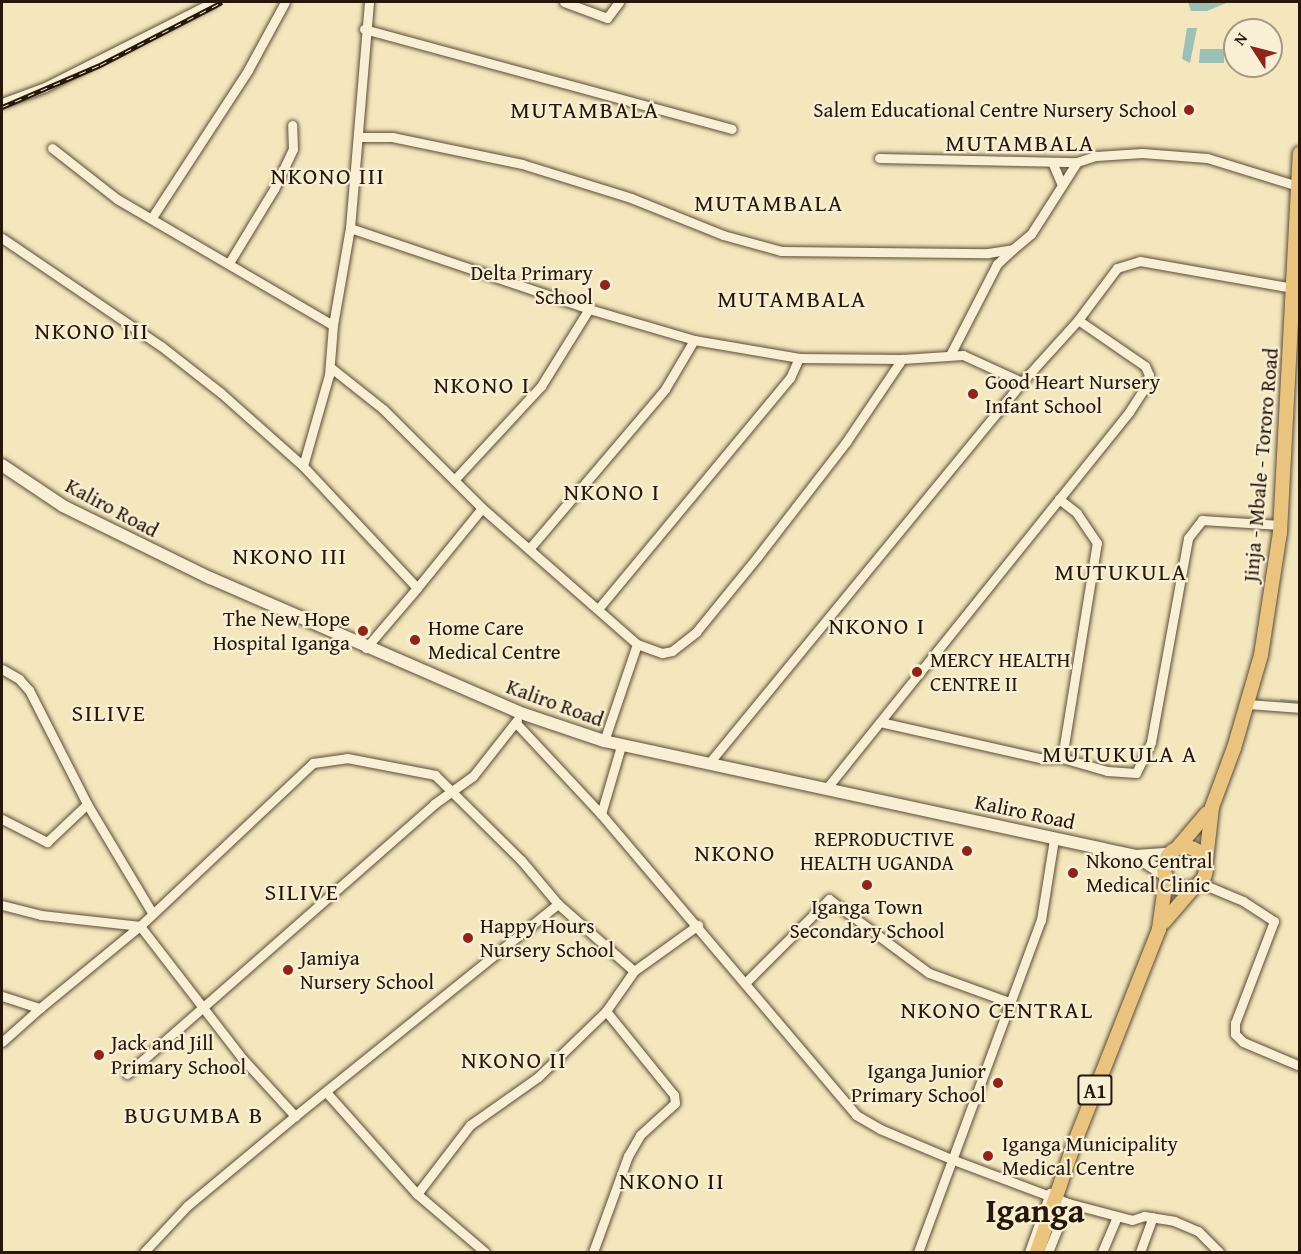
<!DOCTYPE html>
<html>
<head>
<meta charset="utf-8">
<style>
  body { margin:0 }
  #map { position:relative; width:1301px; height:1254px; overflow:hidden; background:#f4e7bd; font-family:"Gentium Book Plus",serif }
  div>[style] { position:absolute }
  .water>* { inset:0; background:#9cbfb6 }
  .stream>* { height:2px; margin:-1px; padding:0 1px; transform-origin:1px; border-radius:1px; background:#9cbfb6 }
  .roads { filter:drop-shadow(0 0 2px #5a4b37) drop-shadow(0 0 2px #5a4b37) }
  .street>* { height:9px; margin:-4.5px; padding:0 4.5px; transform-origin:4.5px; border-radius:4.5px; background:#f8efd4 }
  .secondary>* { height:12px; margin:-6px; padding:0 6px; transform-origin:6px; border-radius:6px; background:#f8efd4 }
  .primary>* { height:14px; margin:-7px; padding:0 7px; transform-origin:7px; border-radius:7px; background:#eac47e }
  .primary>.ring { margin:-7px; padding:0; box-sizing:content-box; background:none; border:14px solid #eac47e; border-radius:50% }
  .rail>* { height:4.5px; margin-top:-2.25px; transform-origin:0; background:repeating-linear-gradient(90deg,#f8efd4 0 7px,#26170a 0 14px); box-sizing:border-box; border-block:2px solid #26170a }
  .dots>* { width:16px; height:16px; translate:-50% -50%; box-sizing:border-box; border:3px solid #f8efd4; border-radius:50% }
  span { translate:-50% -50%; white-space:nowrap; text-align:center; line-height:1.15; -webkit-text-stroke:4.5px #f8efd4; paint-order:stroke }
  .shield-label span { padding:2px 4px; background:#f8efd4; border:2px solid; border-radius:4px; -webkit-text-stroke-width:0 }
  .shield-label { font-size:20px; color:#26170a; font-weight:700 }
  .poi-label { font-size:21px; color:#26170a }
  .right { translate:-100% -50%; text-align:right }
  .left { translate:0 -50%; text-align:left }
  .street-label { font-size:21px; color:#26170a }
  .quarter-label { font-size:24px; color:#26170a; letter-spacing:1.5px }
  .town-label { font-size:33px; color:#26170a; font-weight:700 }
  .frame { position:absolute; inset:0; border:3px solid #26170a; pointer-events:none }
  .north { position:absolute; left:1223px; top:18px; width:60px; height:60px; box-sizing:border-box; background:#f8efd4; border:2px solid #a49983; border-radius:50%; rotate:306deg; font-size:16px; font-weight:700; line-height:24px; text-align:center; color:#26170a }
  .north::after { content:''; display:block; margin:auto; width:21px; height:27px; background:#8f2418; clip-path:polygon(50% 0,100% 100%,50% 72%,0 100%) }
</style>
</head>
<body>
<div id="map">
  <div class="water">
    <i style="clip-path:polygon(1188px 2px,1229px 2px,1207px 11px,1191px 11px)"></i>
    <i style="clip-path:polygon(1187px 28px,1197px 28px,1190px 63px,1182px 59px)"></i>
    <i style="clip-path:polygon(1200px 49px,1224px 49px,1224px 63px,1199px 63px)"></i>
  </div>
  <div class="stream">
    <i style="left:1281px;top:700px;width:19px;rotate:6deg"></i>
  </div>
  <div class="roads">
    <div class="street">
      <i style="left:564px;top:2px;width:46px;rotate:20.4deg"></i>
      <i style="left:607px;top:18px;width:20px;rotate:-53deg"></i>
      <i style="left:364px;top:29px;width:381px;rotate:15.2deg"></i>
      <i style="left:2px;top:103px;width:46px;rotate:-20.4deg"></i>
      <i style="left:45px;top:87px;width:188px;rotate:-26.8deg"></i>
      <i style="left:359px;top:137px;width:33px"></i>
      <i style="left:392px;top:137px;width:133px;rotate:11.7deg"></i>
      <i style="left:522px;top:164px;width:114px;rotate:17.3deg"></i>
      <i style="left:631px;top:198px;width:99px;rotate:21.9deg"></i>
      <i style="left:723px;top:235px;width:60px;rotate:15.4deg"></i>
      <i style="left:781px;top:251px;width:207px;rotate:0.6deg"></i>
      <i style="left:988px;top:253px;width:25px;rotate:-9deg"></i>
      <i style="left:1013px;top:249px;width:23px;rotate:-40deg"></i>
      <i style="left:1031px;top:234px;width:85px;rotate:-57.4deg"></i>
      <i style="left:1077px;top:162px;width:20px;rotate:-18deg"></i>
      <i style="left:1096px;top:156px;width:46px;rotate:-3.7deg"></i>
      <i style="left:1142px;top:153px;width:65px;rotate:4.4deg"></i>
      <i style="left:1207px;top:158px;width:95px;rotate:17.1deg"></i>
      <i style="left:52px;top:148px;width:83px;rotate:38.1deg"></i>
      <i style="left:117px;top:199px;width:250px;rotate:30.3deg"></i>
      <i style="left:879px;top:158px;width:198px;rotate:1.2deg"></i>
      <i style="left:1053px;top:164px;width:23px;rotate:67deg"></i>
      <i style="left:153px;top:216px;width:174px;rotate:-56.9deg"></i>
      <i style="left:248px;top:70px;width:77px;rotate:-61.4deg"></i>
      <i style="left:350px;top:228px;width:252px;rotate:18.7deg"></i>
      <i style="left:589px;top:309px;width:109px;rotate:16.4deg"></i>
      <i style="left:694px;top:340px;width:107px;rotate:9.7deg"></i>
      <i style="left:799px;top:358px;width:103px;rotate:0.6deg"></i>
      <i style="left:902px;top:359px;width:61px;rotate:-3.8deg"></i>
      <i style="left:963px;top:355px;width:65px;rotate:24.6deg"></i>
      <i style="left:2px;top:238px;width:192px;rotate:34.2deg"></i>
      <i style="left:161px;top:346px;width:76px;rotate:38.1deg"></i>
      <i style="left:221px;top:393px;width:110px;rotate:41.7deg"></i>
      <i style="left:303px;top:466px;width:167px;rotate:46.9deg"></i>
      <i style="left:417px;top:588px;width:79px;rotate:130.4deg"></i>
      <i style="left:229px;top:263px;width:87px;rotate:-58.7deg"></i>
      <i style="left:274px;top:189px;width:44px;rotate:-64.6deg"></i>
      <i style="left:293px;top:149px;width:24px;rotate:-92deg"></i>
      <i style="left:950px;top:355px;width:102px;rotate:-62.7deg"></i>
      <i style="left:997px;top:264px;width:22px;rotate:-43deg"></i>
      <i style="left:330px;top:367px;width:68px;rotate:38.4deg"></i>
      <i style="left:383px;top:409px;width:140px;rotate:45deg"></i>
      <i style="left:482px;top:508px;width:206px;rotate:41.3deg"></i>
      <i style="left:637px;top:644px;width:27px;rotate:20deg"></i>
      <i style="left:662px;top:653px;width:10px;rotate:-11deg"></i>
      <i style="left:672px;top:651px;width:31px;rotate:-38deg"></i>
      <i style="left:696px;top:632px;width:98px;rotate:-50.8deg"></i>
      <i style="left:758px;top:556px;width:144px;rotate:-52.3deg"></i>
      <i style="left:846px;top:442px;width:100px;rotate:-56deg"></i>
      <i style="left:303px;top:466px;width:95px;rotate:-74.1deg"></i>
      <i style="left:329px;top:375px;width:50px;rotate:-85.4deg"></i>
      <i style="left:333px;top:325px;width:98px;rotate:-80.1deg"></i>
      <i style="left:350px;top:228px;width:227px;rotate:-85.2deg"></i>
      <i style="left:455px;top:479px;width:127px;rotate:-47.2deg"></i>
      <i style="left:541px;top:386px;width:91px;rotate:-58.1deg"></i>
      <i style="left:529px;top:549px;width:210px;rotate:-49.6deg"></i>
      <i style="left:665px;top:389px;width:57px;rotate:-59.4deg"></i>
      <i style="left:417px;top:588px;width:103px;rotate:-50.9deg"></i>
      <i style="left:598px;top:609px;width:300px;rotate:-50.3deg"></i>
      <i style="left:790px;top:378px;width:22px;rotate:-66deg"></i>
      <i style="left:2px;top:669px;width:20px;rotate:30deg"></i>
      <i style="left:19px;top:679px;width:15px;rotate:48deg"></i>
      <i style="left:29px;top:690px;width:128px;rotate:63deg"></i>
      <i style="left:87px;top:804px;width:125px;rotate:59.1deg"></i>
      <i style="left:1249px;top:704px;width:51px;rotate:4.5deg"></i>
      <i style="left:880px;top:722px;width:164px;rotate:12.7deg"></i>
      <i style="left:1040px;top:758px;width:22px"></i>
      <i style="left:1062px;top:758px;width:218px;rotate:-80.8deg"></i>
      <i style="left:1097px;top:543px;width:36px;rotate:-124deg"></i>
      <i style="left:1077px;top:513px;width:23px;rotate:-142deg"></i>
      <i style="left:516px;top:723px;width:125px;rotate:47deg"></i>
      <i style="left:601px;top:814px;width:394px;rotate:49.7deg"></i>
      <i style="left:856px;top:1115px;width:28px;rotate:30deg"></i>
      <i style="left:880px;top:1129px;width:77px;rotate:22.9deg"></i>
      <i style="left:951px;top:1159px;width:125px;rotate:20.6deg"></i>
      <i style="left:1068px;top:1203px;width:66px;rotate:14.9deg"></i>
      <i style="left:1132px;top:1220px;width:13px;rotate:-18deg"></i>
      <i style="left:1144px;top:1216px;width:30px;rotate:9deg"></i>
      <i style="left:1174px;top:1221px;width:26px;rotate:23deg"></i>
      <i style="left:1198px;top:1231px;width:30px;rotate:45deg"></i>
      <i style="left:604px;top:741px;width:102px;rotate:-71.2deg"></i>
      <i style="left:1062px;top:758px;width:47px;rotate:16.1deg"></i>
      <i style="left:1107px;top:771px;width:29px;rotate:4deg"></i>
      <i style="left:1136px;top:773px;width:34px;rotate:-64deg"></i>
      <i style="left:1151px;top:742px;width:207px;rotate:-79.7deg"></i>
      <i style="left:1188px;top:538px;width:23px;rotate:-52deg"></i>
      <i style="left:1202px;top:520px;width:78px;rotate:3.7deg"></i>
      <i style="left:709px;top:763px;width:493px;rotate:-50.6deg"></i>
      <i style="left:1022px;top:382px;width:84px;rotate:-47.9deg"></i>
      <i style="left:1078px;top:320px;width:65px;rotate:-53.1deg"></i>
      <i style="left:1117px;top:268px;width:24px;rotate:-17deg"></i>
      <i style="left:1140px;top:261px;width:155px;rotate:10deg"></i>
      <i style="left:826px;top:789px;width:484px;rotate:-51.2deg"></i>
      <i style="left:1129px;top:412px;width:33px;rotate:-57deg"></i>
      <i style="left:1147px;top:384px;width:9px;rotate:-77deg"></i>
      <i style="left:1149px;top:375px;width:10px;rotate:-114deg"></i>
      <i style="left:1145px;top:366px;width:81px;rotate:-145.5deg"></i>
      <i style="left:601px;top:814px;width:71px;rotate:-73.6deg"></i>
      <i style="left:2px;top:819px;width:51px;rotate:27.1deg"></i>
      <i style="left:47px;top:842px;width:55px;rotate:-43.5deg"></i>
      <i style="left:1200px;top:883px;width:47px;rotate:22.7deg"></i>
      <i style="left:1243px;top:901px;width:37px;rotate:33deg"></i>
      <i style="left:1274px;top:921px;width:109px;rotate:110.9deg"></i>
      <i style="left:1235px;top:1023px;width:11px;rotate:90deg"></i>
      <i style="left:1235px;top:1034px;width:11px;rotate:45deg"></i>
      <i style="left:1243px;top:1042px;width:62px;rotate:22.8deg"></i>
      <i style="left:2px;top:905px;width:40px;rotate:14.4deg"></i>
      <i style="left:41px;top:915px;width:100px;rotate:6.3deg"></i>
      <i style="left:140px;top:926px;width:167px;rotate:52.3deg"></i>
      <i style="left:242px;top:1058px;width:79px;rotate:47.6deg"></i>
      <i style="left:295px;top:1116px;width:338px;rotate:-38.9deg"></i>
      <i style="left:745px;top:983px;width:119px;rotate:-45deg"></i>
      <i style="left:829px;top:899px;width:124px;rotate:36.5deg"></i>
      <i style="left:929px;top:973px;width:85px;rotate:19.9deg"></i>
      <i style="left:2px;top:996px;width:40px;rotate:18deg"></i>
      <i style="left:40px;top:1008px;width:129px;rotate:-39.4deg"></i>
      <i style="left:140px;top:926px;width:238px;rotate:-43.3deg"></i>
      <i style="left:313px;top:763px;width:34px;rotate:-8deg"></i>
      <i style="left:347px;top:758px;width:90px;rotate:10.9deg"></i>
      <i style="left:435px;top:775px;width:121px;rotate:44.7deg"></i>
      <i style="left:521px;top:860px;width:57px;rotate:49.9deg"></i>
      <i style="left:558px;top:904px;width:101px;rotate:41.4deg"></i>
      <i style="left:2px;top:1042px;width:51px;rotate:-41.8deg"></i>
      <i style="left:127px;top:1074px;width:409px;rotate:-41.3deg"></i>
      <i style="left:434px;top:804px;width:48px;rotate:-35.7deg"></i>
      <i style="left:473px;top:776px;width:71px;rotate:-51.8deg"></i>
      <i style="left:327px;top:1093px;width:135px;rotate:48.3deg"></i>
      <i style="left:417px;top:1194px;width:89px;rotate:40.5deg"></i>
      <i style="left:417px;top:1194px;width:87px;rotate:-52.5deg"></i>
      <i style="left:470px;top:1125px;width:83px;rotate:-35.2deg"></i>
      <i style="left:538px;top:1077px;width:95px;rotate:-44.1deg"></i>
      <i style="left:606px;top:1011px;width:49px;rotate:-55deg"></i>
      <i style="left:634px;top:971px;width:79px;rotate:-35.7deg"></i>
      <i style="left:144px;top:1252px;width:63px;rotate:-46.9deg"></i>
      <i style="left:187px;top:1206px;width:141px;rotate:-39.8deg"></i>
      <i style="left:593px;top:1252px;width:102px;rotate:-70deg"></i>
      <i style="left:628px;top:1156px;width:24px;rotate:-60deg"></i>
      <i style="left:640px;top:1135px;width:47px;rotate:-42.4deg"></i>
      <i style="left:675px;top:1103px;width:8px;rotate:-97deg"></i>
      <i style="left:674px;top:1095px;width:108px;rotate:-129deg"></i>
      <i style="left:918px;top:1252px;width:354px;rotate:-69.7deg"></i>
      <i style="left:1041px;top:920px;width:82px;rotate:-80.9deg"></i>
      <i style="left:1029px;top:1252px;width:63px;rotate:-70.4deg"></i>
      <i style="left:1048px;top:1252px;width:53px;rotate:-67.8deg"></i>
      <i style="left:1102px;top:1252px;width:38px;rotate:-67deg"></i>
      <i style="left:1140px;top:1252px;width:37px;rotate:-70deg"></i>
    </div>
    <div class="secondary">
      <i style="left:2px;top:465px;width:73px;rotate:33.9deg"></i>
      <i style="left:63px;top:506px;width:164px;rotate:26.1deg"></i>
      <i style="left:210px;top:578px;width:336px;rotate:23.5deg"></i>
      <i style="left:518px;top:712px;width:91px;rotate:18.6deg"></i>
      <i style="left:604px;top:741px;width:544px;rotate:12.2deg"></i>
      <i style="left:1136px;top:856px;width:32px;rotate:-4deg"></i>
      <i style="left:1136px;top:856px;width:33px;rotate:33deg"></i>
    </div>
    <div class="primary">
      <i style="left:1179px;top:846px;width:43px;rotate:-49.7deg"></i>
      <i class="ring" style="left:1164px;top:847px;width:28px;height:28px"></i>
      <i style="left:1206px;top:860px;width:53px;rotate:-83.5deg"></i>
      <i style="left:1212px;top:807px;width:63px;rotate:-69.6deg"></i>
      <i style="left:1234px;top:748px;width:97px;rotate:-73.8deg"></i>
      <i style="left:1261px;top:655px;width:124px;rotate:-81.2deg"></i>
      <i style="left:1280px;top:532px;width:379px;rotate:-87deg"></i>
      <i style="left:1164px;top:922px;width:46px;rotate:-49.4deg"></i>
      <i style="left:1037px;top:1252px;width:114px;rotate:-71.1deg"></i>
      <i style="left:1074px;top:1144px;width:231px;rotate:-68.4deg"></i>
      <i style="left:1159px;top:929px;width:50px;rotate:-82deg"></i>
    </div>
  </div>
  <div class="rail">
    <i style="left:2px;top:107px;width:107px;rotate:-23.2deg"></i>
    <i style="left:100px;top:65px;width:137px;rotate:-27.3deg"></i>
  </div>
  <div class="dots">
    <i style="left:1189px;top:110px;background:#8f2418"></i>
    <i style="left:605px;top:285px;background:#8f2418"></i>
    <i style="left:973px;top:394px;background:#8f2418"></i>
    <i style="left:363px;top:631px;background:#8f2418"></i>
    <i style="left:415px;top:640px;background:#8f2418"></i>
    <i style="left:917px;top:672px;background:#8f2418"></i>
    <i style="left:967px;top:851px;background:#8f2418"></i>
    <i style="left:1073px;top:873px;background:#8f2418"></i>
    <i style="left:867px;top:885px;background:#8f2418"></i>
    <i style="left:468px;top:938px;background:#8f2418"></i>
    <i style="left:288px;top:970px;background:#8f2418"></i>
    <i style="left:99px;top:1055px;background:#8f2418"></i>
    <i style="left:998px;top:1083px;background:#8f2418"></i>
    <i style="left:988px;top:1156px;background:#8f2418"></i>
  </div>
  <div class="shield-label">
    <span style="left:1095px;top:1090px">A1</span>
  </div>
  <div class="poi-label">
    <span class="right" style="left:1177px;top:110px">Salem Educational Centre Nursery School</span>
    <span class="right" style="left:593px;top:285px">Delta Primary<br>School</span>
    <span class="left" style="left:985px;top:394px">Good Heart Nursery<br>Infant School</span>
    <span class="right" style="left:350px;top:631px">The New Hope<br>Hospital Iganga</span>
    <span class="left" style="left:428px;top:640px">Home Care<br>Medical Centre</span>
    <span class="left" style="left:930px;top:672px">MERCY HEALTH<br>CENTRE II</span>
    <span class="right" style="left:954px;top:851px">REPRODUCTIVE<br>HEALTH UGANDA</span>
    <span class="left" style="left:1086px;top:873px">Nkono Central<br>Medical Clinic</span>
    <span style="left:867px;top:919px">Iganga Town<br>Secondary School</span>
    <span class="left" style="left:480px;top:938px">Happy Hours<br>Nursery School</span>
    <span class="left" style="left:300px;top:970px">Jamiya<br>Nursery School</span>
    <span class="left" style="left:111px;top:1055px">Jack and Jill<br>Primary School</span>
    <span class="right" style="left:986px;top:1083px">Iganga Junior<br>Primary School</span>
    <span class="left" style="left:1002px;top:1156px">Iganga Municipality<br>Medical Centre</span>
  </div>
  <div class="street-label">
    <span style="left:1261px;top:465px;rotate:-85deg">Jinja - Mbale - Tororo Road</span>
    <span style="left:112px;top:508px;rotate:28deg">Kaliro Road</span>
    <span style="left:555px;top:703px;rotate:20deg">Kaliro Road</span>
    <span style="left:1025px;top:812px;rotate:12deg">Kaliro Road</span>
  </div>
  <div class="quarter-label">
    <span style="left:585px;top:110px">MUTAMBALA</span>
    <span style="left:1020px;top:143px">MUTAMBALA</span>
    <span style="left:328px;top:176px">NKONO III</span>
    <span style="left:769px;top:203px">MUTAMBALA</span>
    <span style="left:792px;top:299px">MUTAMBALA</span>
    <span style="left:92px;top:331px">NKONO III</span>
    <span style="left:482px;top:385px">NKONO I</span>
    <span style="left:612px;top:492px">NKONO I</span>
    <span style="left:290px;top:556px">NKONO III</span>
    <span style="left:1121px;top:572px">MUTUKULA</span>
    <span style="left:877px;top:626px">NKONO I</span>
    <span style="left:109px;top:713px">SILIVE</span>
    <span style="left:1120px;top:754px">MUTUKULA A</span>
    <span style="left:735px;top:853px">NKONO</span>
    <span style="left:302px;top:892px">SILIVE</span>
    <span style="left:997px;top:1010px">NKONO CENTRAL</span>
    <span style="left:514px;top:1060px">NKONO II</span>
    <span style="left:194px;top:1115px">BUGUMBA B</span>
    <span style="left:672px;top:1181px">NKONO II</span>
  </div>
  <div class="town-label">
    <span style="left:1035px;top:1211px">Iganga</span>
  </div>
  <div class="frame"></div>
  <div class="north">N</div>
</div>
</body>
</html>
